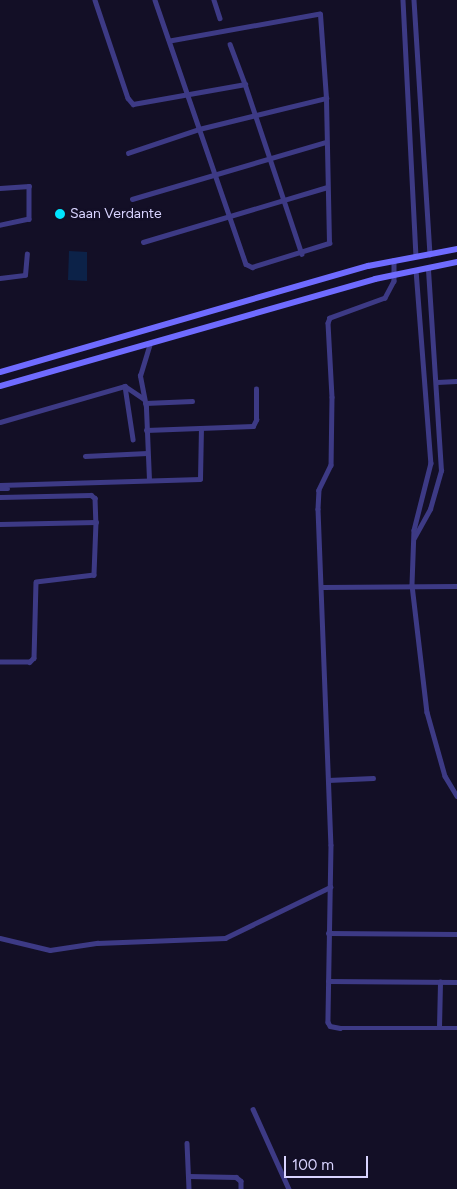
<!DOCTYPE html>
<html>
<head>
<meta charset="utf-8">
<style>
  body { margin:0 }
  #map { position:relative; width:457px; height:1189px; overflow:hidden; background:#130f26; font-family:Figtree,sans-serif }
  div>[style] { position:absolute }
  .water>* { inset:0; background:#0c2248 }
  .street>* { height:4.5px; margin:-2.25px; padding:0 2.25px; transform-origin:2.25px; border-radius:2.25px; background:#3d3a85 }
  .secondary>* { height:6px; margin:-3px; padding:0 3px; transform-origin:3px; border-radius:3px; background:#6f6bff }
  .dots>* { width:14px; height:14px; translate:-50% -50%; box-sizing:border-box; border:2px solid #130f26; border-radius:50% }
  span { translate:-50% -50%; white-space:nowrap; text-align:center; line-height:1.15; -webkit-text-stroke:4.5px #130f26; paint-order:stroke }
  .poi-label { font-size:14px; color:#d9d4ff }
  .left { translate:0 -50%; text-align:left }
  .scale { position:absolute; left:284px; top:1156px; width:84px; height:22px; box-sizing:border-box; border:2px solid #d9d4ff; border-top:0; padding-left:6px; font-size:15px; line-height:18px; white-space:nowrap; color:#d9d4ff; -webkit-text-stroke:4px #130f26; paint-order:stroke }
</style>
</head>
<body>
<div id="map">
  <div class="water">
    <i style="clip-path:polygon(69px 251px,87px 252px,87px 281px,68px 280px)"></i>
  </div>
  <div class="street">
    <i style="left:95px;top:0;width:103px;rotate:71.4deg"></i>
    <i style="left:128px;top:98px;width:8px;rotate:50deg"></i>
    <i style="left:133px;top:104px;width:114px;rotate:-10.1deg"></i>
    <i style="left:245px;top:84px;width:179px;rotate:71.5deg"></i>
    <i style="left:155px;top:0;width:279px;rotate:71deg"></i>
    <i style="left:246px;top:264px;width:7px;rotate:27deg"></i>
    <i style="left:252px;top:267px;width:81px;rotate:-17.3deg"></i>
    <i style="left:329px;top:243px;width:145px;rotate:-91.2deg"></i>
    <i style="left:326px;top:98px;width:84px;rotate:-94.1deg"></i>
    <i style="left:320px;top:14px;width:152px;rotate:169.8deg"></i>
    <i style="left:214px;top:0;width:19px;rotate:72deg"></i>
    <i style="left:403px;top:0;width:256px;rotate:87.1deg"></i>
    <i style="left:414px;top:0;width:255px;rotate:86.4deg"></i>
    <i style="left:230px;top:44px;width:43px;rotate:69.4deg"></i>
    <i style="left:128px;top:153px;width:75px;rotate:-18.7deg"></i>
    <i style="left:199px;top:129px;width:131px;rotate:-13.7deg"></i>
    <i style="left:0;top:188px;width:29px;rotate:-4deg"></i>
    <i style="left:29px;top:186px;width:33px;rotate:90deg"></i>
    <i style="left:29px;top:219px;width:30px;rotate:168deg"></i>
    <i style="left:132px;top:199px;width:202px;rotate:-16.4deg"></i>
    <i style="left:143px;top:242px;width:192px;rotate:-16.6deg"></i>
    <i style="left:394px;top:260px;width:21px;rotate:90deg"></i>
    <i style="left:394px;top:281px;width:19px;rotate:118deg"></i>
    <i style="left:385px;top:298px;width:59px;rotate:160deg"></i>
    <i style="left:330px;top:318px;width:5px;rotate:112deg"></i>
    <i style="left:328px;top:323px;width:74px;rotate:86.9deg"></i>
    <i style="left:332px;top:397px;width:68px;rotate:90.8deg"></i>
    <i style="left:331px;top:465px;width:28px;rotate:116deg"></i>
    <i style="left:319px;top:490px;width:19px;rotate:93deg"></i>
    <i style="left:318px;top:509px;width:336px;rotate:87.8deg"></i>
    <i style="left:331px;top:845px;width:177px;rotate:91deg"></i>
    <i style="left:328px;top:1022px;width:4px;rotate:63deg"></i>
    <i style="left:330px;top:1026px;width:10px;rotate:11deg"></i>
    <i style="left:340px;top:1028px;width:117px"></i>
    <i style="left:416px;top:270px;width:194px;rotate:85.6deg"></i>
    <i style="left:431px;top:463px;width:69px;rotate:104.2deg"></i>
    <i style="left:414px;top:530px;width:55px;rotate:92.1deg"></i>
    <i style="left:412px;top:585px;width:128px;rotate:83.3deg"></i>
    <i style="left:427px;top:712px;width:66px;rotate:74.3deg"></i>
    <i style="left:445px;top:776px;width:23px;rotate:59deg"></i>
    <i style="left:0;top:278px;width:25px;rotate:-7deg"></i>
    <i style="left:25px;top:275px;width:21px;rotate:-85deg"></i>
    <i style="left:437px;top:382px;width:20px;rotate:-3deg"></i>
    <i style="left:125px;top:386px;width:54px;rotate:81.4deg"></i>
    <i style="left:145px;top:403px;width:47px;rotate:-2.4deg"></i>
    <i style="left:0;top:422px;width:130px;rotate:-16.1deg"></i>
    <i style="left:125px;top:386px;width:23px;rotate:34deg"></i>
    <i style="left:146px;top:430px;width:107px;rotate:-2.1deg"></i>
    <i style="left:253px;top:426px;width:7px;rotate:-63deg"></i>
    <i style="left:256px;top:420px;width:31px;rotate:-90deg"></i>
    <i style="left:85px;top:456px;width:62px;rotate:-2.8deg"></i>
    <i style="left:149px;top:480px;width:73px;rotate:-92.4deg"></i>
    <i style="left:146px;top:407px;width:32px;rotate:-101deg"></i>
    <i style="left:140px;top:376px;width:34px;rotate:-73deg"></i>
    <i style="left:0;top:485px;width:200px;rotate:-1.7deg"></i>
    <i style="left:200px;top:479px;width:50px;rotate:-88.9deg"></i>
    <i style="left:0;top:489px;width:8px"></i>
    <i style="left:0;top:497px;width:91px;rotate:-1.3deg"></i>
    <i style="left:91px;top:495px;width:5px;rotate:37deg"></i>
    <i style="left:95px;top:498px;width:24px;rotate:88deg"></i>
    <i style="left:0;top:524px;width:96px;rotate:-1.2deg"></i>
    <i style="left:96px;top:522px;width:53px;rotate:92.2deg"></i>
    <i style="left:94px;top:575px;width:58px;rotate:173.1deg"></i>
    <i style="left:36px;top:582px;width:76px;rotate:91.5deg"></i>
    <i style="left:34px;top:658px;width:6px;rotate:135deg"></i>
    <i style="left:30px;top:662px;width:30px;rotate:180deg"></i>
    <i style="left:414px;top:538px;width:33px;rotate:-61deg"></i>
    <i style="left:430px;top:509px;width:40px;rotate:-74deg"></i>
    <i style="left:441px;top:471px;width:203px;rotate:-93.7deg"></i>
    <i style="left:323px;top:587px;width:134px;rotate:-0.4deg"></i>
    <i style="left:328px;top:780px;width:45px;rotate:-2.5deg"></i>
    <i style="left:328px;top:933px;width:129px;rotate:0.4deg"></i>
    <i style="left:0;top:938px;width:51px;rotate:13.5deg"></i>
    <i style="left:50px;top:950px;width:48px;rotate:-8.5deg"></i>
    <i style="left:97px;top:943px;width:128px;rotate:-2.2deg"></i>
    <i style="left:225px;top:938px;width:117px;rotate:-25.9deg"></i>
    <i style="left:328px;top:981px;width:129px;rotate:0.4deg"></i>
    <i style="left:439px;top:1027px;width:45px;rotate:-88.7deg"></i>
    <i style="left:253px;top:1109px;width:88px;rotate:65.8deg"></i>
    <i style="left:187px;top:1143px;width:46px;rotate:87.5deg"></i>
    <i style="left:189px;top:1176px;width:47px;rotate:1.2deg"></i>
    <i style="left:236px;top:1177px;width:6px;rotate:39deg"></i>
    <i style="left:241px;top:1181px;width:8px;rotate:90deg"></i>
  </div>
  <div class="secondary">
    <i style="left:0;top:372px;width:383px;rotate:-16.1deg"></i>
    <i style="left:368px;top:266px;width:91px;rotate:-10.8deg"></i>
    <i style="left:0;top:386px;width:390px;rotate:-15.9deg"></i>
    <i style="left:375px;top:279px;width:84px;rotate:-11.7deg"></i>
  </div>
  <div class="dots">
    <i style="left:60px;top:214px;background:#00e5ff"></i>
  </div>
  <div class="poi-label">
    <span class="left" style="left:70px;top:214px">Saan Verdante</span>
  </div>
  <div class="scale">100 m</div>
</div>
</body>
</html>
